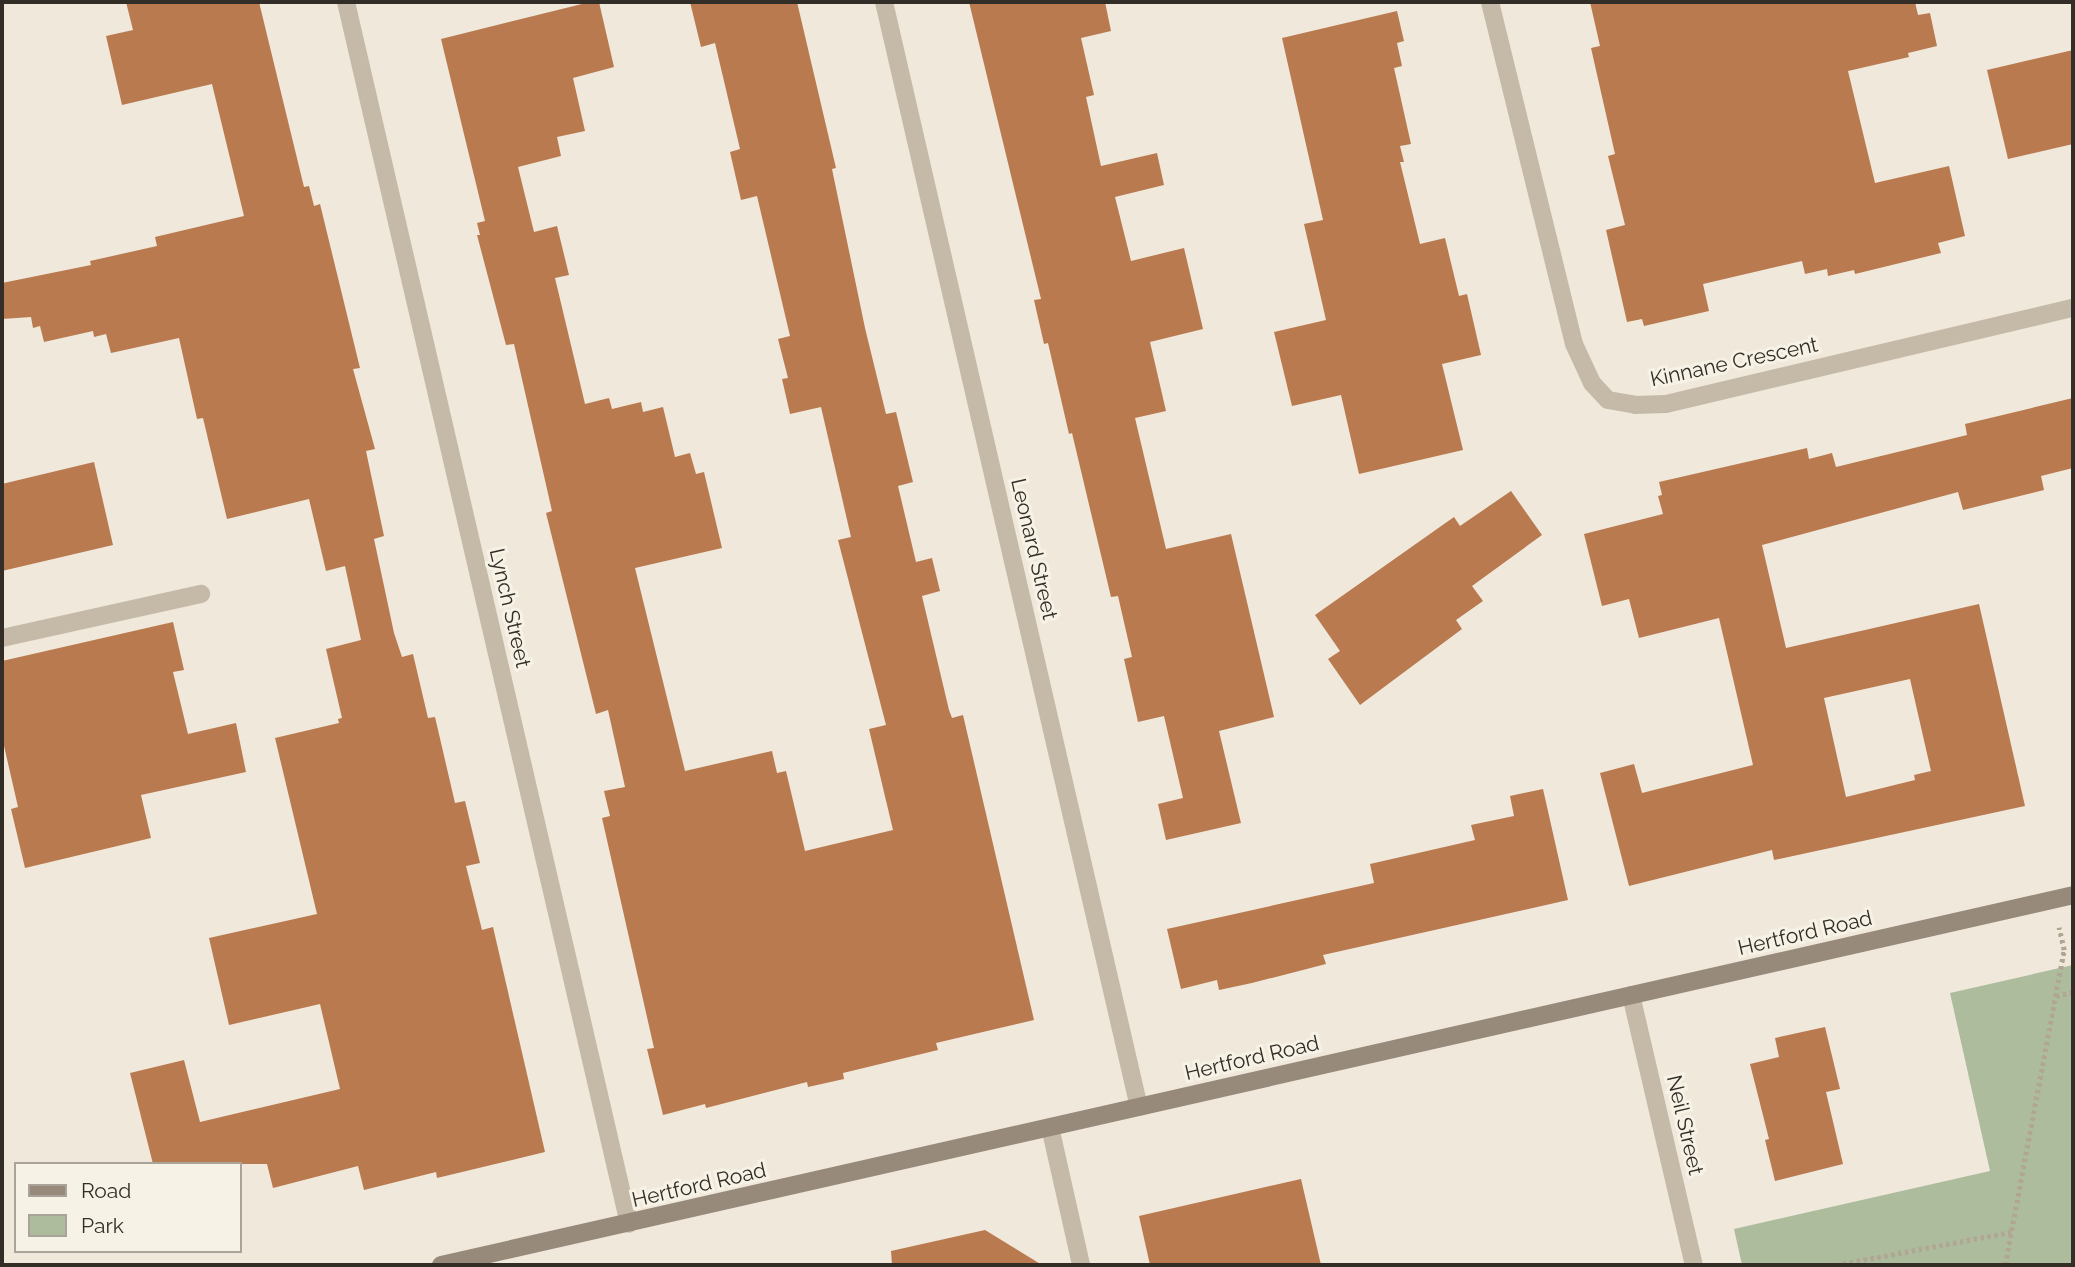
<!DOCTYPE html>
<html>
<head>
<meta charset="utf-8">
<style>
  body { margin:0 }
  #map { position:relative; width:2075px; height:1267px; overflow:hidden; background:#efe8db; font-family:Raleway,sans-serif }
  div>[style] { position:absolute }
  .green>* { inset:0; background:#acbc9d }
  .building>* { inset:0; background:#b97a4f }
  .path>* { height:4.5px; margin-top:-2.25px; transform-origin:0; background:repeating-linear-gradient(90deg,#b1a593 0 3.5px,transparent 0 7px) }
  .lane>* { height:18px; margin:-9px; padding:0 9px; transform-origin:9px; border-radius:9px; background:#c5baa8 }
  .street>* { height:18px; margin:-9px; padding:0 9px; transform-origin:9px; border-radius:9px; background:#c5baa8 }
  .secondary>* { height:18px; margin:-9px; padding:0 9px; transform-origin:9px; border-radius:9px; background:#988a7a }
  span { translate:-50% -50%; white-space:nowrap; text-align:center; line-height:1.15; -webkit-text-stroke:6px #f7f2e6; paint-order:stroke }
  .street-label { font-size:21px; color:#332d27 }
  .frame { position:absolute; inset:0; border:4px solid #332d27; pointer-events:none }
  .legend { position:absolute; left:14px; top:1162px; width:228px; height:91px; box-sizing:border-box; background:#f7f2e6; border:2px solid #a9a39a; margin:0; padding:9px 12px; list-style:none; font-size:21px; color:#332d27 }
  .legend li { display:flex; align-items:center; gap:14px; height:35px }
  .legend b { width:35px; border:2px solid #a9a39a }
</style>
</head>
<body>
<div id="map">
  <div class="green">
    <i style="clip-path:polygon(2073px 965px,2073px 1265px,1742px 1265px,1734px 1229px,1990px 1171px,1950px 993px)"></i>
  </div>
  <div class="building">
    <i style="clip-path:polygon(126px 2px,259px 2px,304px 187px,309px 186px,314px 206px,320px 204px,360px 368px,353px 369px,375px 449px,366px 451px,384px 536px,374px 539px,394px 633px,402px 657px,413px 654px,428px 718px,435px 717px,455px 803px,465px 801px,480px 863px,466px 866px,482px 930px,493px 927px,545px 1152px,437px 1178px,436px 1172px,364px 1190px,358px 1166px,273px 1188px,267px 1164px,153px 1164px,130px 1073px,184px 1060px,200px 1122px,340px 1089px,320px 1004px,229px 1025px,209px 938px,317px 914px,275px 738px,339px 723px,338px 719px,342px 718px,326px 649px,361px 640px,345px 566px,326px 571px,309px 499px,227px 519px,203px 418px,197px 419px,179px 338px,111px 353px,106px 334px,94px 337px,93px 331px,44px 342px,40px 326px,33px 328px,31px 317px,2px 319px,2px 283px,91px 265px,90px 261px,157px 246px,155px 237px,244px 216px,212px 84px,122px 105px,106px 36px,133px 30px)"></i>
    <i style="clip-path:polygon(590px 2px,599px 2px,614px 67px,573px 78px,585px 131px,557px 137px,561px 156px,518px 167px,534px 232px,557px 226px,569px 275px,555px 278px,585px 404px,609px 398px,612px 409px,641px 402px,643px 412px,663px 407px,675px 457px,690px 453px,696px 474px,704px 472px,722px 548px,635px 568px,685px 771px,772px 751px,777px 773px,786px 771px,805px 851px,893px 830px,869px 729px,886px 725px,838px 540px,851px 537px,821px 407px,790px 414px,782px 379px,788px 378px,778px 339px,790px 336px,757px 196px,741px 200px,730px 152px,740px 149px,715px 43px,701px 47px,690px 2px,797px 2px,836px 168px,832px 169px,865px 328px,886px 414px,896px 412px,913px 482px,898px 486px,916px 562px,932px 558px,940px 591px,922px 596px,949px 710px,952px 718px,963px 715px,1034px 1020px,936px 1043px,938px 1050px,843px 1073px,844px 1079px,808px 1087px,807px 1082px,706px 1108px,705px 1104px,663px 1115px,647px 1049px,654px 1048px,602px 818px,610px 816px,604px 791px,625px 787px,608px 710px,596px 714px,546px 513px,552px 511px,514px 344px,506px 345px,477px 235px,480px 235px,477px 223px,485px 221px,441px 39px)"></i>
    <i style="clip-path:polygon(969px 2px,1105px 2px,1111px 31px,1081px 38px,1094px 95px,1086px 97px,1101px 166px,1157px 153px,1164px 185px,1115px 197px,1131px 261px,1184px 248px,1203px 329px,1150px 342px,1166px 411px,1135px 418px,1166px 549px,1231px 534px,1274px 717px,1219px 731px,1241px 823px,1166px 840px,1158px 804px,1183px 798px,1164px 716px,1138px 722px,1124px 659px,1132px 657px,1118px 596px,1111px 597px,1072px 433px,1069px 434px,1048px 343px,1044px 344px,1034px 300px,1041px 299px)"></i>
    <i style="clip-path:polygon(1590px 2px,1915px 2px,1918px 15px,1930px 13px,1937px 46px,1908px 53px,1909px 57px,1848px 71px,1875px 183px,1949px 166px,1965px 236px,1938px 243px,1941px 253px,1855px 274px,1854px 270px,1828px 276px,1827px 269px,1805px 274px,1802px 261px,1703px 284px,1709px 311px,1644px 326px,1642px 319px,1627px 322px,1606px 230px,1625px 225px,1608px 156px,1615px 154px,1591px 48px,1600px 46px)"></i>
    <i style="clip-path:polygon(1397px 11px,1404px 41px,1397px 43px,1402px 66px,1394px 68px,1411px 144px,1400px 146px,1404px 162px,1400px 162px,1420px 244px,1445px 238px,1459px 296px,1467px 294px,1481px 355px,1442px 364px,1463px 450px,1359px 474px,1341px 395px,1292px 406px,1274px 332px,1326px 320px,1304px 224px,1323px 220px,1282px 38px)"></i>
    <i style="clip-path:polygon(2073px 50px,2073px 144px,2008px 159px,1987px 70px)"></i>
    <i style="clip-path:polygon(evenodd,2073px 398px,2073px 468px,2041px 476px,2044px 490px,1963px 510px,1958px 492px,1762px 545px,1786px 648px,1979px 604px,2025px 806px,1774px 860px,1772px 850px,1629px 886px,1600px 773px,1634px 764px,1642px 793px,1753px 765px,1719px 618px,1639px 638px,1629px 599px,1602px 606px,1584px 534px,1663px 514px,1658px 496px,1662px 495px,1659px 482px,1807px 448px,1809px 459px,1832px 453px,1836px 467px,1967px 435px,1965px 424px,2073px 398px,1910px 679px,1931px 771px,1914px 775px,1915px 780px,1846px 797px,1824px 698px,1910px 679px)"></i>
    <i style="clip-path:polygon(94px 462px,113px 545px,2px 571px,2px 484px)"></i>
    <i style="clip-path:polygon(1511px 491px,1542px 535px,1472px 586px,1483px 601px,1456px 620px,1462px 629px,1360px 705px,1328px 659px,1340px 651px,1315px 615px,1454px 517px,1460px 526px)"></i>
    <i style="clip-path:polygon(173px 622px,184px 670px,173px 672px,188px 734px,236px 723px,246px 772px,141px 795px,151px 838px,25px 868px,11px 809px,18px 807px,2px 737px,2px 661px)"></i>
    <i style="clip-path:polygon(1543px 789px,1568px 900px,1323px 955px,1326px 964px,1252px 983px,1219px 990px,1217px 980px,1181px 989px,1167px 929px,1374px 883px,1370px 864px,1475px 840px,1471px 825px,1514px 816px,1510px 796px)"></i>
    <i style="clip-path:polygon(1825px 1027px,1840px 1089px,1826px 1092px,1843px 1164px,1775px 1181px,1765px 1140px,1769px 1139px,1750px 1064px,1779px 1057px,1775px 1038px)"></i>
    <i style="clip-path:polygon(1301px 1179px,1321px 1265px,1150px 1265px,1139px 1216px)"></i>
    <i style="clip-path:polygon(985px 1230px,1042px 1265px,892px 1265px,891px 1251px)"></i>
  </div>
  <div class="path">
    <i style="left:2056px;top:996px;width:17px;rotate:-13deg"></i>
    <i style="left:1836px;top:1265px;width:178px;rotate:-10.7deg"></i>
    <i style="left:2005px;top:1265px;width:320px;rotate:-79.4deg"></i>
    <i style="left:2064px;top:950px;width:23px;rotate:-103deg"></i>
  </div>
  <div class="lane">
    <i style="left:2px;top:638px;width:204px;rotate:-12.5deg"></i>
  </div>
  <div class="street">
    <i style="left:346px;top:2px;width:1254px;rotate:76.96deg"></i>
    <i style="left:884px;top:2px;width:1134px;rotate:77.01deg"></i>
    <i style="left:1490px;top:2px;width:352px;rotate:76.2deg"></i>
    <i style="left:1574px;top:344px;width:43px;rotate:65.2deg"></i>
    <i style="left:1592px;top:383px;width:23px;rotate:47deg"></i>
    <i style="left:1608px;top:400px;width:27px;rotate:10deg"></i>
    <i style="left:1635px;top:405px;width:31px;rotate:-2deg"></i>
    <i style="left:1666px;top:404px;width:418px;rotate:-13.3deg"></i>
    <i style="left:1631px;top:995px;width:277px;rotate:76.9deg"></i>
    <i style="left:1050px;top:1127px;width:141px;rotate:77.3deg"></i>
  </div>
  <div class="secondary">
    <i style="left:441px;top:1265px;width:1673px;rotate:-12.77deg"></i>
  </div>
  <div class="street-label">
    <span style="left:1734px;top:362px;rotate:-12deg">Kinnane Crescent</span>
    <span style="left:1034px;top:549px;rotate:77deg">Leonard Street</span>
    <span style="left:510px;top:608px;rotate:77deg">Lynch Street</span>
    <span style="left:1805px;top:933px;rotate:-13deg">Hertford Road</span>
    <span style="left:1252px;top:1058px;rotate:-13deg">Hertford Road</span>
    <span style="left:1685px;top:1125px;rotate:77deg">Neil Street</span>
    <span style="left:699px;top:1185px;rotate:-13deg">Hertford Road</span>
  </div>
  <div class="frame"></div>
  <ul class="legend">
  <li><b style="height:9px;background:#988a7a"></b>Road</li>
  <li><b style="height:19px;background:#acbc9d"></b>Park</li>
  </ul>
</div>
</body>
</html>
